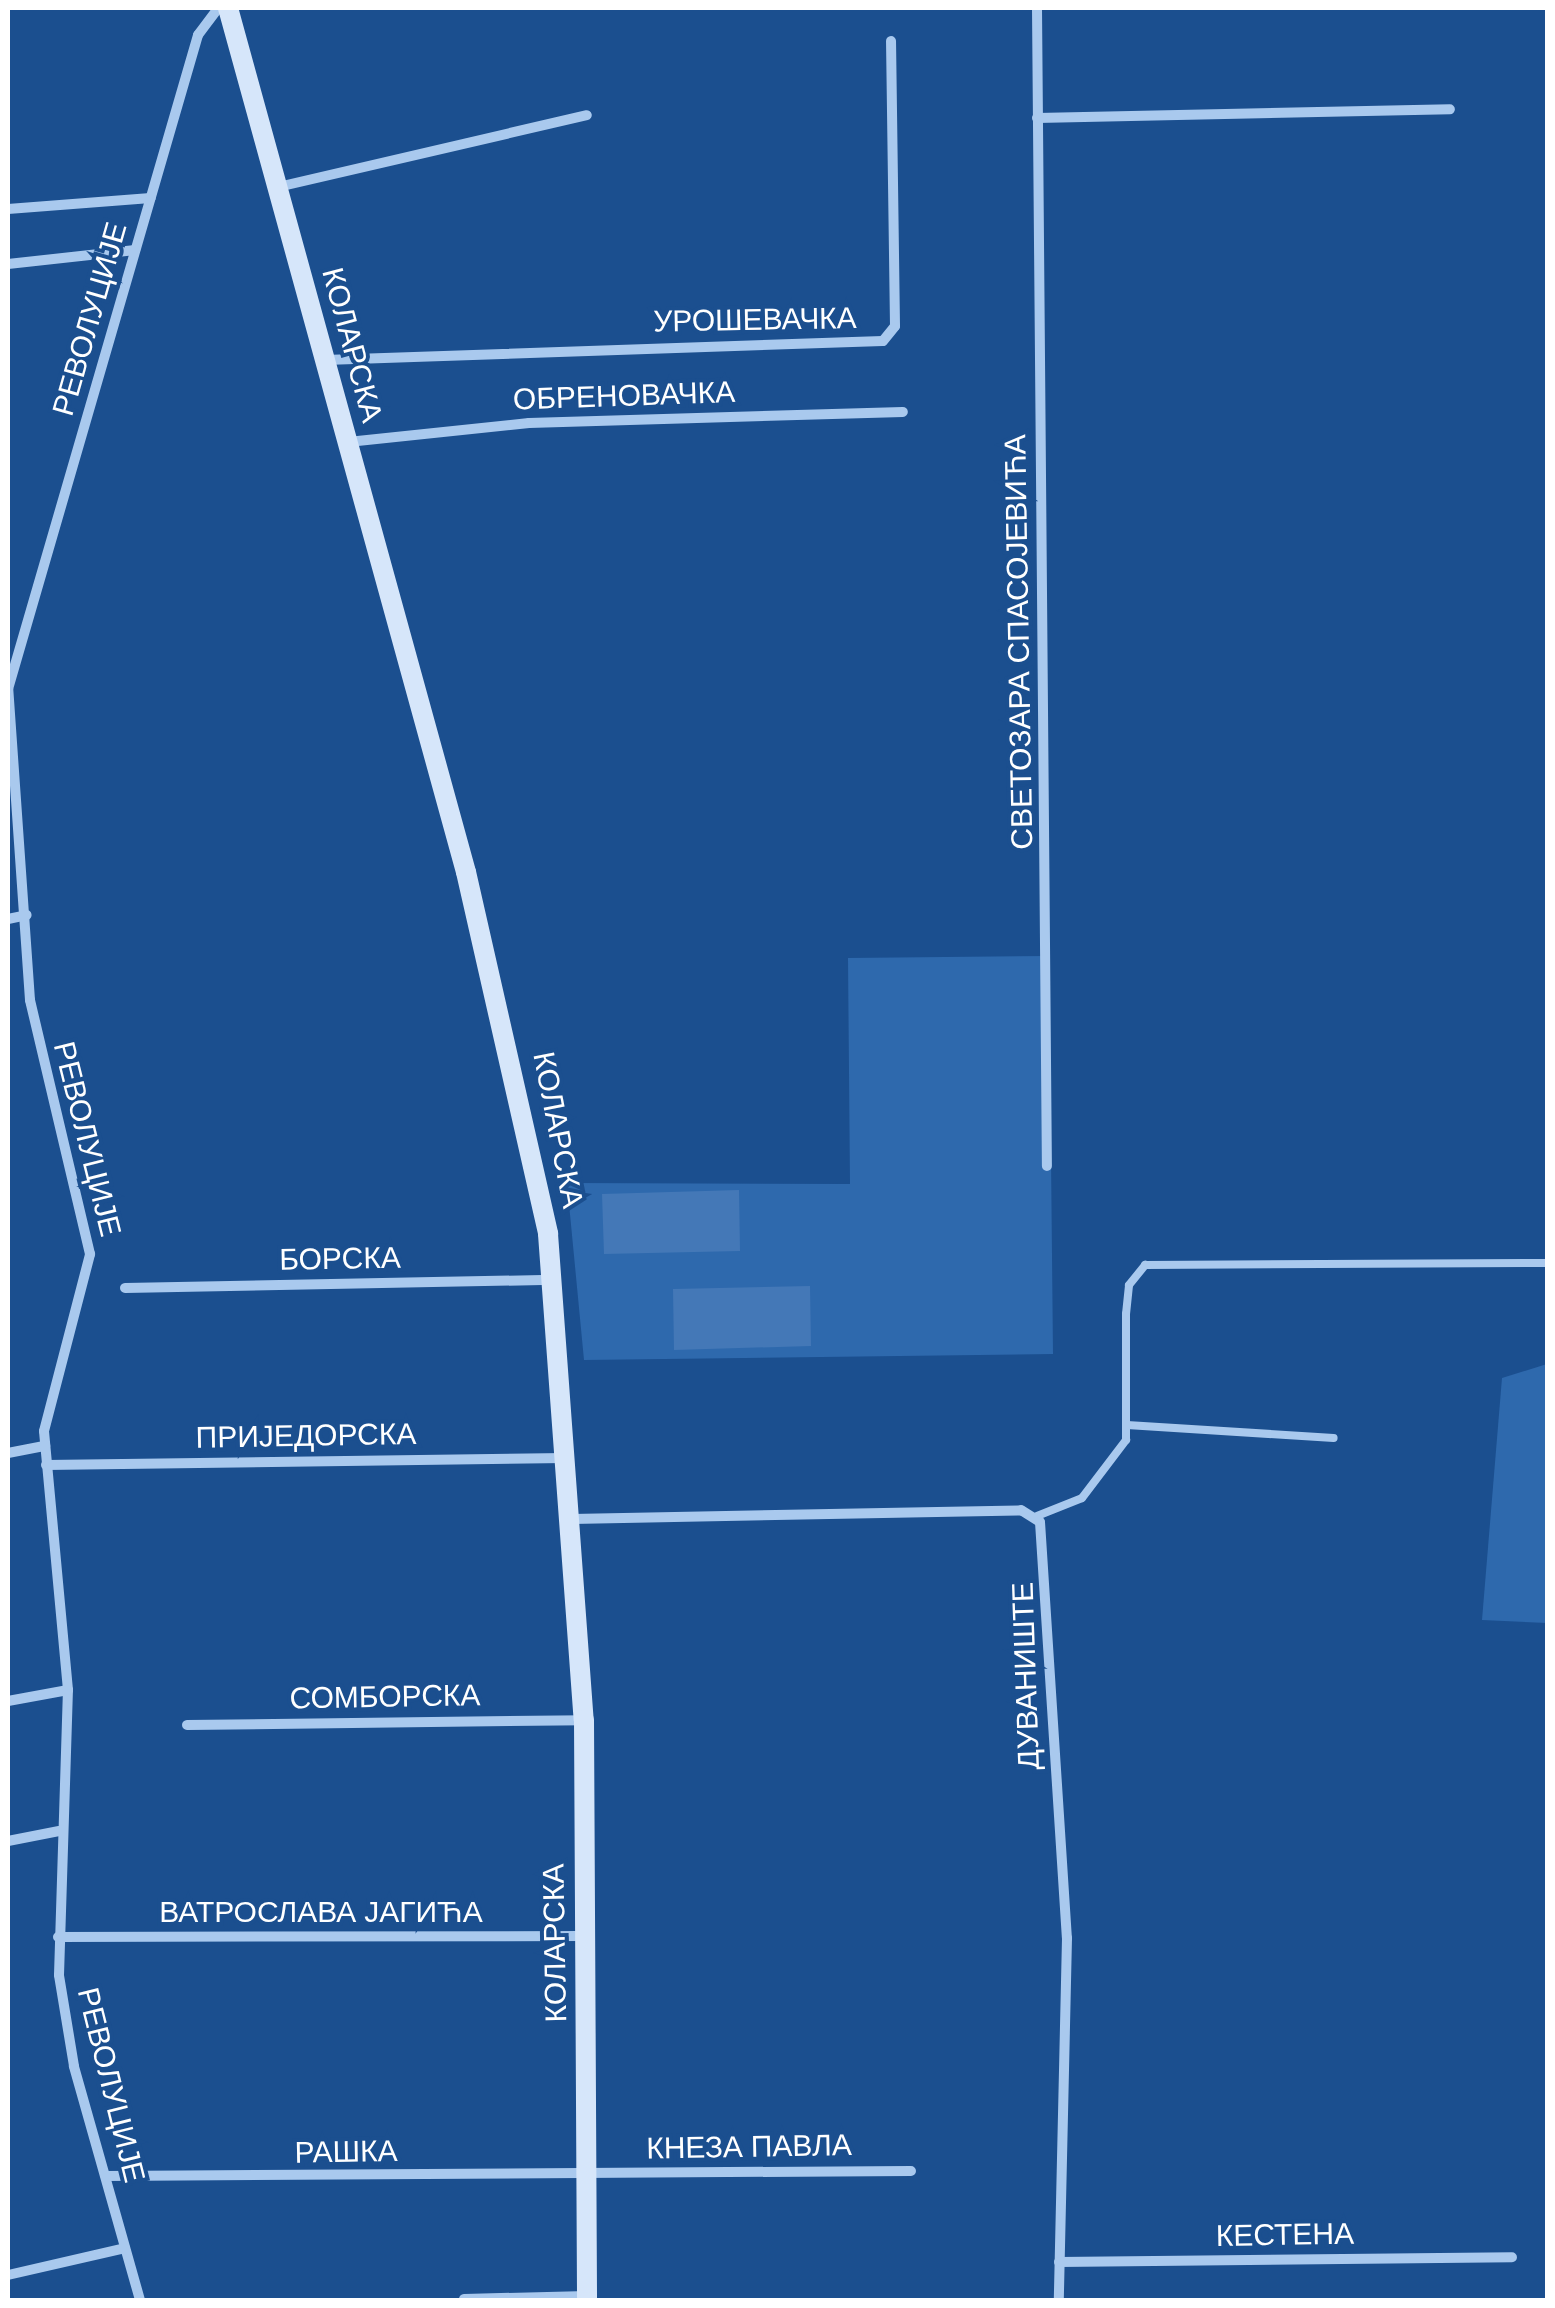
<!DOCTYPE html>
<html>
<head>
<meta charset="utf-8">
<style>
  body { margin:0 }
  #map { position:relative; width:1555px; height:2308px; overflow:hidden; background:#1b4f8f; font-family:"DM Sans",sans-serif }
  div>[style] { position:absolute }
  .green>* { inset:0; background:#2e69ad }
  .building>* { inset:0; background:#4478b7 }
  .lane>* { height:8px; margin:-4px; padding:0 4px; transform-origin:4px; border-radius:4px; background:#a9c9ee }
  .street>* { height:10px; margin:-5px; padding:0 5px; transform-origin:5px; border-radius:5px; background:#a9c9ee }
  .secondary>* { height:20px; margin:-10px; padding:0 10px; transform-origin:10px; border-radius:10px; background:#d6e6fa }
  span { translate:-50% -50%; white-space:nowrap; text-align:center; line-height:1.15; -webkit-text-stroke:8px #1b4f8f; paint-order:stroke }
  .street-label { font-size:30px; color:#fff }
  .frame { position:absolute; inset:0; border:10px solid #fff; pointer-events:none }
</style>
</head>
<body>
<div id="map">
  <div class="green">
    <i style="clip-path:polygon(1049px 956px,1053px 1354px,584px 1360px,567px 1183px,850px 1184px,848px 958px)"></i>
    <i style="clip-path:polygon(1547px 1364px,1547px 1623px,1482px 1620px,1502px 1378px)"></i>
  </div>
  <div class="building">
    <i style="clip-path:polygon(739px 1190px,740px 1251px,604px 1254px,602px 1194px)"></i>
    <i style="clip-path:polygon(810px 1286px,811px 1346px,674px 1350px,673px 1289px)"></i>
  </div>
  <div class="lane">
    <i style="left:1127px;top:1425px;width:207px;rotate:3.6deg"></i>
    <i style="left:1037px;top:1516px;width:48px;rotate:-21.8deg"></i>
    <i style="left:1082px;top:1498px;width:73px;rotate:-52.8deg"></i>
    <i style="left:1126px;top:1440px;width:126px;rotate:-90deg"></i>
    <i style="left:1126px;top:1314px;width:29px;rotate:-84deg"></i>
    <i style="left:1129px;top:1285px;width:26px;rotate:-51deg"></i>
    <i style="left:1145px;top:1265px;width:403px;rotate:-0.3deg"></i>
  </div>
  <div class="street">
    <i style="left:1037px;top:8px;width:1158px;rotate:89.51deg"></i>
    <i style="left:1037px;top:118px;width:413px;rotate:-1.2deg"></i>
    <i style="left:278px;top:187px;width:317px;rotate:-13.1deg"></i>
    <i style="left:8px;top:209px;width:143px;rotate:-4.4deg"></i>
    <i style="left:8px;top:264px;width:128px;rotate:-6.3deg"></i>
    <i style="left:325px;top:360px;width:558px;rotate:-1.95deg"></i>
    <i style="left:883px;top:341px;width:19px;rotate:-51deg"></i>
    <i style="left:895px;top:326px;width:285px;rotate:-90.8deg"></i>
    <i style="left:348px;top:442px;width:182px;rotate:-6deg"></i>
    <i style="left:529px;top:423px;width:374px;rotate:-1.7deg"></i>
    <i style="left:8px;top:919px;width:19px;rotate:-12deg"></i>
    <i style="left:125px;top:1288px;width:429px;rotate:-1.1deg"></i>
    <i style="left:8px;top:1453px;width:38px;rotate:-11deg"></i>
    <i style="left:46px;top:1465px;width:519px;rotate:-0.77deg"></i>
    <i style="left:572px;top:1519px;width:449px;rotate:-1.1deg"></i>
    <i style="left:1021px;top:1510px;width:22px;rotate:32deg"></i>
    <i style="left:1040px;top:1522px;width:417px;rotate:86.3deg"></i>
    <i style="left:1067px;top:1938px;width:362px;rotate:91.3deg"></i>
    <i style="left:8px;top:1701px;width:61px;rotate:-10.4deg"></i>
    <i style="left:187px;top:1725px;width:397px;rotate:-0.7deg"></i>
    <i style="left:8px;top:1841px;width:52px;rotate:-11.1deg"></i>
    <i style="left:58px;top:1937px;width:526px;rotate:-0.11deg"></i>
    <i style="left:106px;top:2176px;width:805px;rotate:-0.36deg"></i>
    <i style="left:1059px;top:2262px;width:453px;rotate:-0.6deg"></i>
    <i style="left:8px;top:2275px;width:120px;rotate:-13deg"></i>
    <i style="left:464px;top:2299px;width:123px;rotate:-1.4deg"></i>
    <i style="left:140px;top:2300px;width:243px;rotate:-105.8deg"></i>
    <i style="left:74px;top:2066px;width:92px;rotate:-99.4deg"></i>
    <i style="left:59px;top:1975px;width:285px;rotate:-88.2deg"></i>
    <i style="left:68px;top:1690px;width:260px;rotate:-95.3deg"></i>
    <i style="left:44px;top:1431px;width:183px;rotate:-75.4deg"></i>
    <i style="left:90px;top:1254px;width:261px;rotate:-103.3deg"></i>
    <i style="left:30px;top:1000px;width:312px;rotate:-94deg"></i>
    <i style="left:8px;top:689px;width:681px;rotate:-73.8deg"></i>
    <i style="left:198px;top:35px;width:34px;rotate:-53deg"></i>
  </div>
  <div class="secondary">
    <i style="left:228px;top:8px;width:896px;rotate:74.6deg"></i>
    <i style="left:466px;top:872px;width:371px;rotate:77.2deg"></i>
    <i style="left:548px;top:1234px;width:487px;rotate:85.8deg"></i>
    <i style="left:584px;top:1720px;width:580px;rotate:89.7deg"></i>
  </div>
  <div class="street-label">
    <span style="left:90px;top:319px;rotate:-74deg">РЕВОЛУЦИЈЕ</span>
    <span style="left:755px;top:320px;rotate:-1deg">УРОШЕВАЧКА</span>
    <span style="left:352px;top:345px;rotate:75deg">КОЛАРСКА</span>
    <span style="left:624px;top:396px;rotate:-2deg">ОБРЕНОВАЧКА</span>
    <span style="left:1019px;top:642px;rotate:-91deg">СВЕТОЗАРА СПАСОЈЕВИЋА</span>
    <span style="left:558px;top:1130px;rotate:79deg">КОЛАРСКА</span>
    <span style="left:87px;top:1139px;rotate:76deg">РЕВОЛУЦИЈЕ</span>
    <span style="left:340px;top:1259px;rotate:-1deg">БОРСКА</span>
    <span style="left:306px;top:1436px;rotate:-1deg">ПРИЈЕДОРСКА</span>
    <span style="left:1026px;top:1676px;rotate:-92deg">ДУВАНИШТЕ</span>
    <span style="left:385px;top:1697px;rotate:-1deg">СОМБОРСКА</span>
    <span style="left:321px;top:1912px">ВАТРОСЛАВА ЈАГИЋА</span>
    <span style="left:555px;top:1943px;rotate:-91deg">КОЛАРСКА</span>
    <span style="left:111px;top:2085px;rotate:76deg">РЕВОЛУЦИЈЕ</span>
    <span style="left:749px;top:2147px;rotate:-1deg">КНЕЗА ПАВЛА</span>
    <span style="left:346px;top:2152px;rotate:-1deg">РАШКА</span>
    <span style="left:1285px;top:2235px;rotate:-1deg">КЕСТЕНА</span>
  </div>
  <div class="frame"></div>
</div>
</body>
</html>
